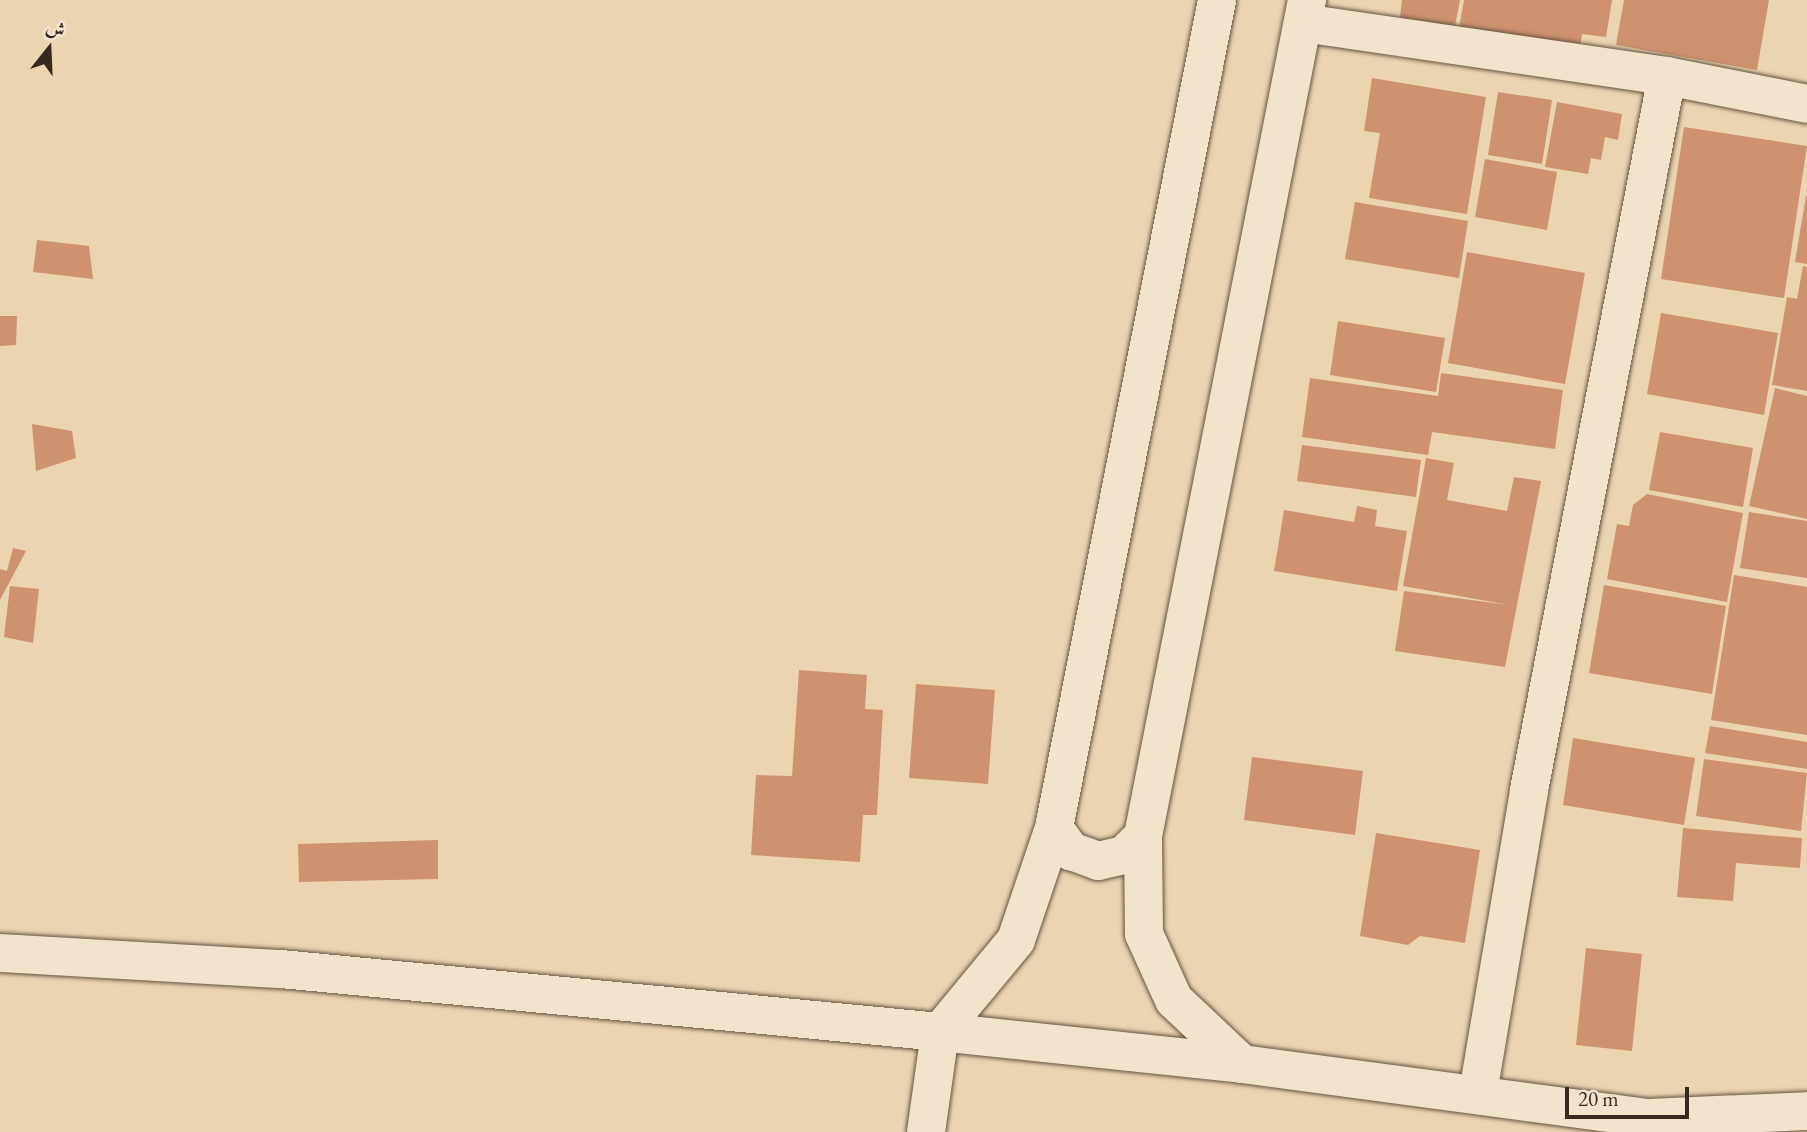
<!DOCTYPE html>
<html>
<head>
<meta charset="utf-8">
<style>
  body { margin:0 }
  #map { position:relative; width:1807px; height:1132px; overflow:hidden; background:#ebd5b0; font-family:"EB Garamond",Amiri,serif }
  div>[style] { position:absolute }
  .building>* { inset:0; background:#ce926e }
  .roads { filter:drop-shadow(0 0 2px #645343) drop-shadow(0 0 2px #645343) }
  .minor>* { height:38px; margin:-19px; padding:0 19px; transform-origin:19px; border-radius:19px; background:#f2e4cc }
  .tertiary>* { height:38px; margin:-19px; padding:0 19px; transform-origin:19px; border-radius:19px; background:#f2e4cc }
  span { translate:-50% -50%; white-space:nowrap; text-align:center; line-height:1.15; -webkit-text-stroke:6px #f2e4cc; paint-order:stroke }
  .north { position:absolute; left:14px; top:14px; width:70px; height:70px; -webkit-text-stroke:5px #f2e4cc; paint-order:stroke; rotate:18deg; font-size:19px; font-weight:700; line-height:28px; text-align:center; color:#37281f }
  .north::after { content:''; display:block; margin:auto; width:24px; height:32px; background:#37281f; clip-path:polygon(50% 0,100% 100%,50% 72%,0 100%) }
  .scale { position:absolute; left:1565px; top:1087px; width:124px; height:32px; box-sizing:border-box; border:4px solid #37281f; border-top:0; padding-left:9px; font-size:21px; line-height:24px; white-space:nowrap; color:#37281f; -webkit-text-stroke:5px #f2e4cc; paint-order:stroke }
</style>
</head>
<body>
<div id="map">
  <div class="building">
    <i style="clip-path:polygon(1402px 0,1460px 0,1455px 26px,1400px 17px)"></i>
    <i style="clip-path:polygon(1464px 0,1612px 0,1606px 37px,1582px 34px,1580px 47px,1459px 28px)"></i>
    <i style="clip-path:polygon(1624px 0,1769px 0,1757px 70px,1616px 45px)"></i>
    <i style="clip-path:polygon(1372px 78px,1486px 97px,1467px 214px,1369px 198px,1380px 133px,1364px 131px)"></i>
    <i style="clip-path:polygon(1498px 92px,1552px 100px,1542px 164px,1488px 155px)"></i>
    <i style="clip-path:polygon(1557px 102px,1622px 114px,1618px 140px,1605px 137px,1601px 160px,1591px 158px,1588px 174px,1545px 167px)"></i>
    <i style="clip-path:polygon(1684px 127px,1807px 146px,1784px 298px,1661px 279px)"></i>
    <i style="clip-path:polygon(1485px 159px,1557px 172px,1547px 230px,1475px 217px)"></i>
    <i style="clip-path:polygon(1806px 196px,1807px 196px,1807px 264px,1795px 262px)"></i>
    <i style="clip-path:polygon(1355px 202px,1468px 221px,1459px 278px,1345px 259px)"></i>
    <i style="clip-path:polygon(37px 240px,89px 246px,93px 279px,33px 272px)"></i>
    <i style="clip-path:polygon(1467px 252px,1585px 273px,1565px 384px,1448px 363px)"></i>
    <i style="clip-path:polygon(1803px 266px,1807px 267px,1807px 391px,1772px 385px,1787px 297px,1797px 299px)"></i>
    <i style="clip-path:polygon(1661px 313px,1778px 333px,1764px 415px,1647px 394px)"></i>
    <i style="clip-path:polygon(0 316px,17px 316px,16px 345px,0 346px)"></i>
    <i style="clip-path:polygon(1338px 321px,1445px 338px,1436px 392px,1330px 375px)"></i>
    <i style="clip-path:polygon(1441px 373px,1563px 390px,1555px 449px,1432px 432px,1428px 455px,1302px 437px,1310px 378px,1438px 396px)"></i>
    <i style="clip-path:polygon(1775px 388px,1807px 396px,1807px 519px,1749px 506px)"></i>
    <i style="clip-path:polygon(32px 424px,72px 431px,76px 458px,36px 471px)"></i>
    <i style="clip-path:polygon(1660px 432px,1753px 448px,1743px 507px,1649px 490px)"></i>
    <i style="clip-path:polygon(1302px 445px,1421px 460px,1416px 497px,1297px 481px)"></i>
    <i style="clip-path:polygon(1426px 458px,1454px 463px,1447px 500px,1507px 511px,1514px 477px,1541px 481px,1505px 667px,1395px 651px,1404px 591px,1509px 605px,1403px 586px)"></i>
    <i style="clip-path:polygon(1647px 494px,1743px 513px,1727px 602px,1607px 579px,1617px 524px,1629px 526px,1633px 505px)"></i>
    <i style="clip-path:polygon(1357px 506px,1377px 510px,1375px 526px,1407px 531px,1397px 591px,1274px 571px,1284px 510px,1354px 522px)"></i>
    <i style="clip-path:polygon(1749px 512px,1807px 521px,1807px 578px,1740px 568px)"></i>
    <i style="clip-path:polygon(13px 548px,26px 551px,0 600px,0 569px,7px 571px)"></i>
    <i style="clip-path:polygon(1734px 575px,1807px 587px,1807px 735px,1711px 720px)"></i>
    <i style="clip-path:polygon(1604px 585px,1726px 606px,1712px 694px,1589px 673px)"></i>
    <i style="clip-path:polygon(10px 586px,39px 589px,33px 643px,4px 637px)"></i>
    <i style="clip-path:polygon(799px 670px,867px 675px,865px 709px,883px 710px,877px 815px,863px 815px,860px 862px,751px 855px,756px 775px,792px 776px)"></i>
    <i style="clip-path:polygon(916px 684px,995px 690px,988px 784px,909px 778px)"></i>
    <i style="clip-path:polygon(1710px 726px,1807px 742px,1807px 769px,1705px 753px)"></i>
    <i style="clip-path:polygon(1573px 738px,1695px 758px,1684px 825px,1563px 805px)"></i>
    <i style="clip-path:polygon(1252px 757px,1363px 771px,1355px 835px,1244px 820px)"></i>
    <i style="clip-path:polygon(1704px 759px,1807px 773px,1801px 831px,1696px 816px)"></i>
    <i style="clip-path:polygon(1683px 828px,1802px 838px,1800px 868px,1736px 863px,1733px 901px,1677px 897px)"></i>
    <i style="clip-path:polygon(1376px 833px,1480px 850px,1465px 943px,1420px 936px,1408px 945px,1360px 936px)"></i>
    <i style="clip-path:polygon(438px 840px,438px 879px,299px 882px,298px 844px)"></i>
    <i style="clip-path:polygon(1586px 948px,1642px 954px,1632px 1051px,1576px 1045px)"></i>
  </div>
  <div class="roads">
    <div class="minor">
      <i style="left:1303px;top:23px;width:368px;rotate:8.3deg"></i>
      <i style="left:1667px;top:76px;width:143px;rotate:11.3deg"></i>
      <i style="left:1478px;top:1093px;width:307px;rotate:-80.4deg"></i>
      <i style="left:1529px;top:790px;width:727px;rotate:-79.06deg"></i>
      <i style="left:926px;top:1132px;width:101px;rotate:-82deg"></i>
    </div>
    <div class="tertiary">
      <i style="left:1054px;top:828px;width:29px;rotate:54deg"></i>
      <i style="left:1071px;top:851px;width:29px;rotate:20deg"></i>
      <i style="left:1098px;top:861px;width:27px;rotate:-13deg"></i>
      <i style="left:1124px;top:855px;width:27px;rotate:-45deg"></i>
      <i style="left:0;top:953px;width:281px;rotate:3.3deg"></i>
      <i style="left:281px;top:969px;width:662px;rotate:5.46deg"></i>
      <i style="left:940px;top:1032px;width:304px;rotate:6deg"></i>
      <i style="left:1242px;top:1064px;width:411px;rotate:7.6deg"></i>
      <i style="left:1649px;top:1118px;width:158px;rotate:-2.5deg"></i>
      <i style="left:940px;top:1032px;width:119px;rotate:-50.4deg"></i>
      <i style="left:1016px;top:940px;width:118px;rotate:-71.3deg"></i>
      <i style="left:1054px;top:828px;width:844px;rotate:-78.86deg"></i>
      <i style="left:1242px;top:1064px;width:93px;rotate:-136.7deg"></i>
      <i style="left:1174px;top:1000px;width:72px;rotate:-114.4deg"></i>
      <i style="left:1144px;top:934px;width:98px;rotate:-90.6deg"></i>
      <i style="left:1143px;top:836px;width:852px;rotate:-78.9deg"></i>
    </div>
  </div>
  <div class="north">ش</div>
  <div class="scale">20 m</div>
</div>
</body>
</html>
